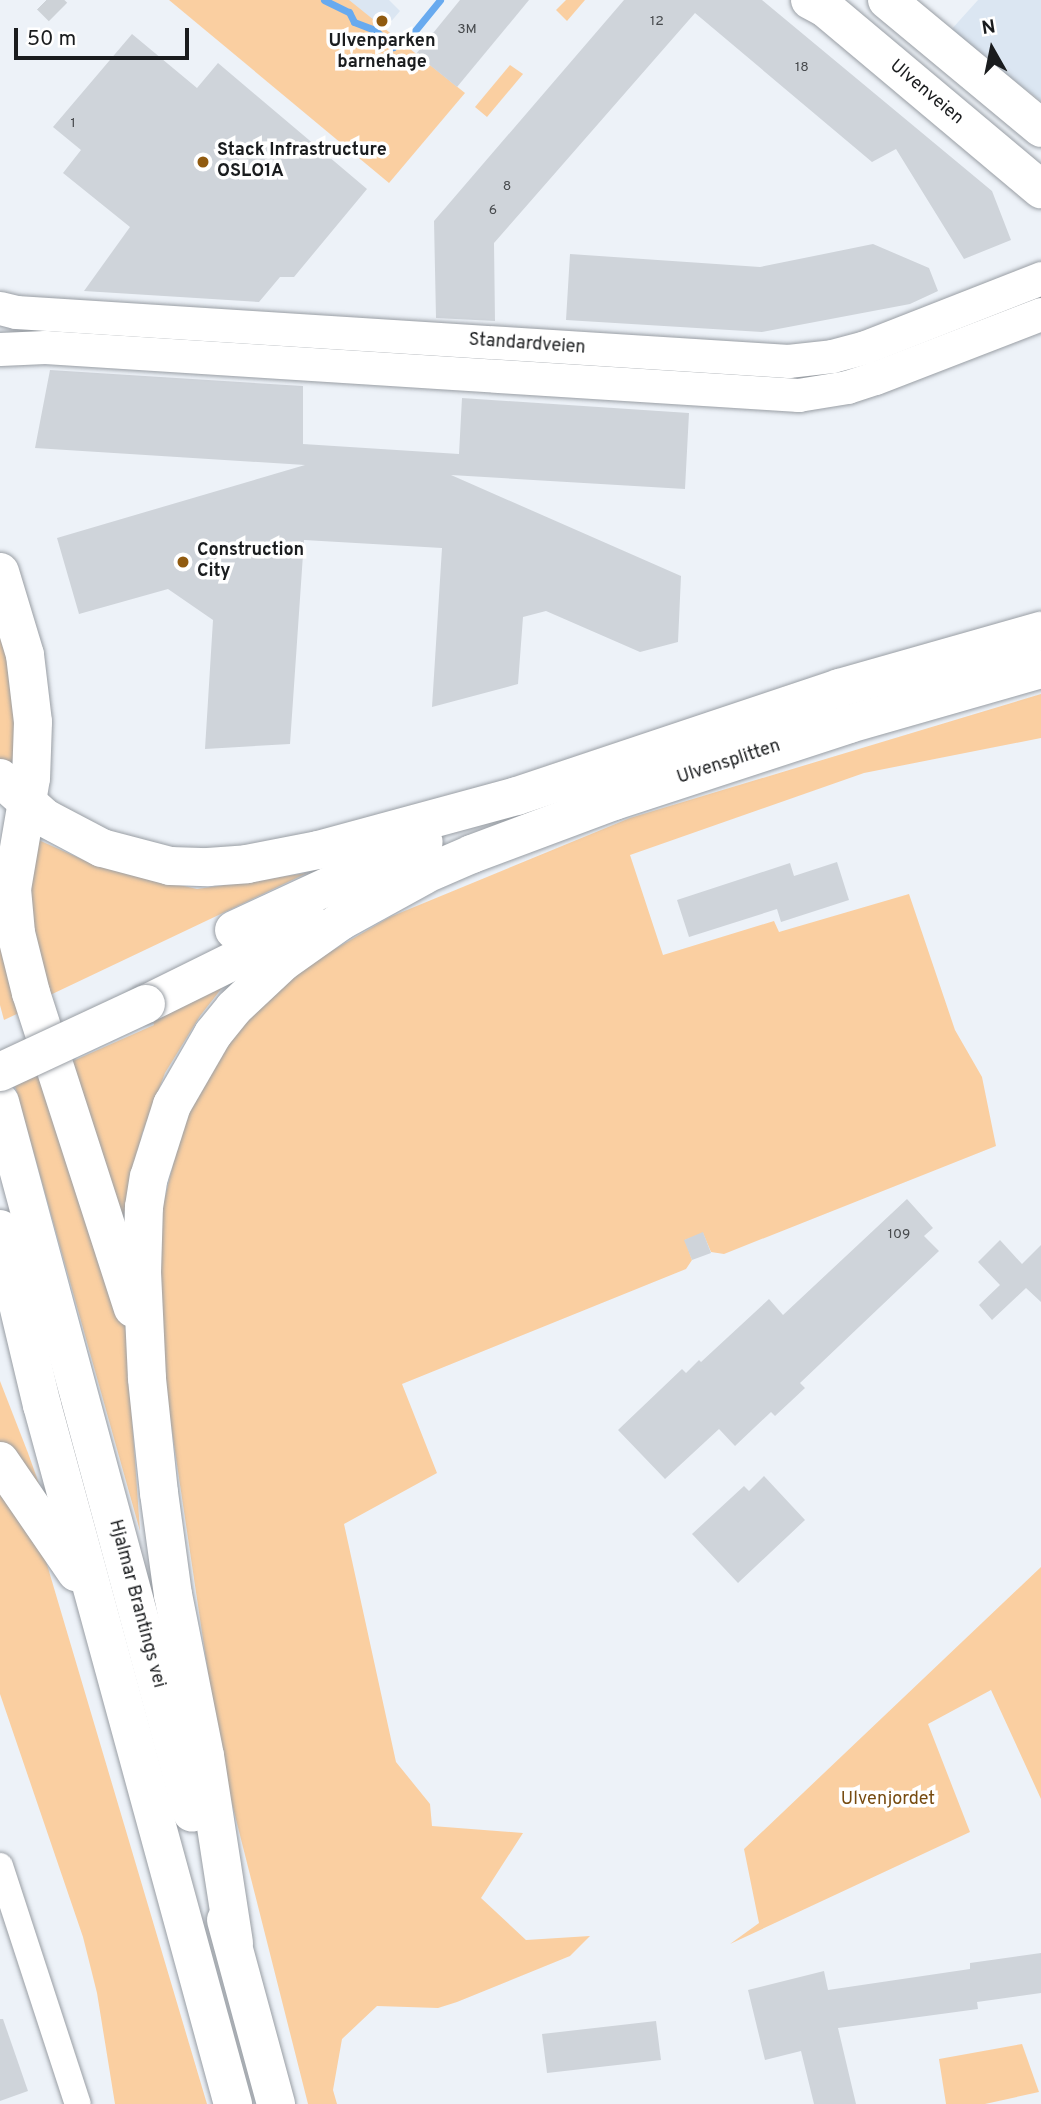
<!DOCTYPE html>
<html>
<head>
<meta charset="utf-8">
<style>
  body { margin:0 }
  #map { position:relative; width:1041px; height:2104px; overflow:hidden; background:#edf2f8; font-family:Overpass,sans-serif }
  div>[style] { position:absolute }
  .built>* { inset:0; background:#dbe6f2 }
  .green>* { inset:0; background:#facfa1 }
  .stream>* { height:7px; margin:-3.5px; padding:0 3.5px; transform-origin:3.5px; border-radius:3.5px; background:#68aaef }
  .building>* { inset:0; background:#cfd4da }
  .minor-tunnel>* { height:26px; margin-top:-13px; transform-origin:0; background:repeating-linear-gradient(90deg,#cdd2d7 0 26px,transparent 0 39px) }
  .roads { filter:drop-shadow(0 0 2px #999ea4) drop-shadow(0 0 2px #999ea4) }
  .minor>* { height:26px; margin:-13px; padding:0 13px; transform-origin:13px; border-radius:13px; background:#fff }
  .tertiary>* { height:33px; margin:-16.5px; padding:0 16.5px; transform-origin:16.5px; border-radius:16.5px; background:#fff }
  .secondary>* { height:38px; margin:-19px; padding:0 19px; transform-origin:19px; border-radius:19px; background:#fff }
  .trunk>* { height:38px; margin:-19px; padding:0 19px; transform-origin:19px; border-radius:19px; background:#fff }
  .bridges { filter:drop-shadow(0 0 2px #999ea4) drop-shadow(0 0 2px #999ea4) }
  .trunk-bridge>* { height:38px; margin:-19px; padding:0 19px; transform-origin:19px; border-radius:19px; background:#fff }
  .dots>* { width:19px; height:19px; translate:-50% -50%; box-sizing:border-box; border:4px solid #fff; border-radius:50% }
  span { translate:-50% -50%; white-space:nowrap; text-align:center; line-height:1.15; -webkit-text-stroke:7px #fff; paint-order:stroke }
  .number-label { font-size:14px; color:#474a4d }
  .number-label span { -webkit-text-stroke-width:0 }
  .poi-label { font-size:18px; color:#1a1c1e; font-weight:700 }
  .left { translate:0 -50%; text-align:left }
  .street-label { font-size:18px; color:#1a1c1e }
  .park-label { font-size:18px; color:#774b10 }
  .north { position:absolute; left:957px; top:14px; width:70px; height:70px; -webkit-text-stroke:5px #fff; paint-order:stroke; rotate:351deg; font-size:19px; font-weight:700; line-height:28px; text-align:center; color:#1a1c1e }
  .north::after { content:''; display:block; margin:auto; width:24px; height:32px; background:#1a1c1e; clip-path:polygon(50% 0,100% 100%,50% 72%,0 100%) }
  .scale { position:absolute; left:14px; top:28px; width:175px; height:32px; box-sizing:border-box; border:4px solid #1a1c1e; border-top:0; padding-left:9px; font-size:21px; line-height:24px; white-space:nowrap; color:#1a1c1e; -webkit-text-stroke:5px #fff; paint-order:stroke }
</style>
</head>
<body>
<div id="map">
  <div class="built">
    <i style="clip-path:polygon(346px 0,389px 0,400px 11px,383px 31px)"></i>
    <i style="clip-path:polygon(978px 0,1041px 0,1041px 101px,950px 31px)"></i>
  </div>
  <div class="green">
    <i style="clip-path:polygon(169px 0,349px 0,465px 93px,389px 183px)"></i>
    <i style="clip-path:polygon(566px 0,585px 0,567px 21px,556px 10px)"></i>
    <i style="clip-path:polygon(510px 65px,523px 74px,487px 117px,475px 107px)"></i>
    <i style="clip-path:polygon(0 605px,9px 635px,19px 774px,0 761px)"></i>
    <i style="clip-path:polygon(1041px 694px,1041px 738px,864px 773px,630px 855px,663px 955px,774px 921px,779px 932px,909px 894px,955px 1030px,982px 1077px,996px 1146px,724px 1254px,711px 1252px,703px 1233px,685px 1240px,692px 1260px,686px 1269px,402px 1384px,437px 1473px,344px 1524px,396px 1762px,430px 1804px,432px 1826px,523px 1833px,481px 1898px,526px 1940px,590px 1936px,570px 1956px,457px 2002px,438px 2008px,377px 2006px,342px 2039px,333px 2090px,337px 2104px,308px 2104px,221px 1760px,164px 1377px,156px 1234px,193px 1083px,273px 985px,390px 917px,630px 818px)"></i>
    <i style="clip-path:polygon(34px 838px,97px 866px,197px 889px,307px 873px,48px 996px,29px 920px)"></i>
    <i style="clip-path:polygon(0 932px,21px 1012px,4px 1020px,0 1005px)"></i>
    <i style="clip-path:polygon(239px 966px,200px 1016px,165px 1073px,142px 1134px,123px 1238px,66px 1064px,154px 1025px,150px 1011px)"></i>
    <i style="clip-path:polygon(41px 1074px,125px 1320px,140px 1531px,15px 1086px)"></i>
    <i style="clip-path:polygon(0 1381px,28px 1453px,42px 1492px,0 1446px)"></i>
    <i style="clip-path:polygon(0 1476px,43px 1551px,207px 2104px,115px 2104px,97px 1993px,83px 1937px,0 1694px)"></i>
    <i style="clip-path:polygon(1041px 1567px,1041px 1799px,991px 1690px,928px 1724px,970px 1832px,730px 1944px,759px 1923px,744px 1849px)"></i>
    <i style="clip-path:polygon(1022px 2044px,1039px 2092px,985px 2104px,946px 2104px,939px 2059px)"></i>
  </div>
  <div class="stream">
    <i style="left:324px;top:0;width:28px;rotate:26deg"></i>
    <i style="left:349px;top:12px;width:11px;rotate:63deg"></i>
    <i style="left:354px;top:22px;width:22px;rotate:21deg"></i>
    <i style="left:375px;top:30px;width:25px;rotate:43deg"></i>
    <i style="left:393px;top:47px;width:18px;rotate:-29deg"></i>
    <i style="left:409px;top:38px;width:49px;rotate:-50.8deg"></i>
  </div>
  <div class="building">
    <i style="clip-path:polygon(460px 0,529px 0,457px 87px,416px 54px)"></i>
    <i style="clip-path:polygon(624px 0,762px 0,992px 191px,1011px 240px,964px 259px,896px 149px,872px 162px,695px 13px,494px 243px,495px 321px,436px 318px,434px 221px)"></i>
    <i style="clip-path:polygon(132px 34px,197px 88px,218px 63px,367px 189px,294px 277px,280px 277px,259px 302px,84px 291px,130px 227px,63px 173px,81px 150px,53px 127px)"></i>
    <i style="clip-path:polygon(873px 244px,929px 268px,938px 291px,910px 304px,762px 332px,566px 320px,570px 254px,760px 267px)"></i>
    <i style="clip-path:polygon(50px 370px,303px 386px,303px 444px,459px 454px,462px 398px,689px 413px,685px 489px,451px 475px,681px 576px,678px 642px,640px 652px,546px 611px,523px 617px,518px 684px,432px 707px,442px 548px,304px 540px,290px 744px,205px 749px,213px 620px,168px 589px,79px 614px,57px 538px,305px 465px,35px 448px)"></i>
    <i style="clip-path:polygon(837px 862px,849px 900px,781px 922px,777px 909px,689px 937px,677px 900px,790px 863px,794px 876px)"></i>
    <i style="clip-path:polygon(907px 1199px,933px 1228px,924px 1236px,939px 1251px,800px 1383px,805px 1388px,775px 1416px,771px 1412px,735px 1446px,719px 1429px,665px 1479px,618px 1430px,682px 1369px,686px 1373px,699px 1360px,701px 1362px,769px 1299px,783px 1315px)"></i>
    <i style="clip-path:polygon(703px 1232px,711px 1253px,692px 1260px,684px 1240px)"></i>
    <i style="clip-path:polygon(1000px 1240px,1022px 1264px,1041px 1245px,1041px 1302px,1026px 1288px,992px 1320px,979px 1305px,1000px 1285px,978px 1262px)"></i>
    <i style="clip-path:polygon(764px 1476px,805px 1520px,738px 1583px,692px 1534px,744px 1486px,749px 1491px)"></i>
    <i style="clip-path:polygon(1041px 1953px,1041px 1993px,977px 2002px,978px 2009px,838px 2028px,856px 2104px,814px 2104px,801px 2051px,765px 2060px,748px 1990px,824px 1971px,828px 1990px,970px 1969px,970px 1963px)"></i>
    <i style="clip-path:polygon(0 2019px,3px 2019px,28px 2091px,0 2101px)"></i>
    <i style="clip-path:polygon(656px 2021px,661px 2060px,547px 2073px,542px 2034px)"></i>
  </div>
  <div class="minor-tunnel">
    <i style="left:46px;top:0;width:17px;rotate:45deg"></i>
  </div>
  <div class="roads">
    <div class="minor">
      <i style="left:0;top:1866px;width:250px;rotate:71.9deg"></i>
    </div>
    <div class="tertiary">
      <i style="left:0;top:308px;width:16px;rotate:14deg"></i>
      <i style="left:16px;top:312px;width:774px;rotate:3.63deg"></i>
      <i style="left:788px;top:361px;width:44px;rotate:-6.5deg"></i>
      <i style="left:832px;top:356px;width:34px;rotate:-15deg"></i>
      <i style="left:865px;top:347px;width:189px;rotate:-21.4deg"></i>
      <i style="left:0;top:349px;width:45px;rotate:-2.5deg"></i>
      <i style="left:45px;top:347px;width:755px;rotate:3.65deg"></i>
      <i style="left:798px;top:395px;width:50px;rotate:-9.3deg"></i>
      <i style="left:847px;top:387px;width:29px;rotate:-18deg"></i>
      <i style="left:875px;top:378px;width:178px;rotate:-21.1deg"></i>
    </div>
    <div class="secondary">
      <i style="left:810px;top:0;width:17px;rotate:28deg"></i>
      <i style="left:825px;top:8px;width:282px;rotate:40deg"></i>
      <i style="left:887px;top:0;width:200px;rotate:39.7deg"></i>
    </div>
    <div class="trunk">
      <i style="left:0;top:572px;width:87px;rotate:73.2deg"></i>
      <i style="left:25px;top:655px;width:67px;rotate:83.2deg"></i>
      <i style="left:33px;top:722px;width:56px;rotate:92deg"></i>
      <i style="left:31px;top:778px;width:113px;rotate:99.7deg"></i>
      <i style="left:12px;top:889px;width:44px;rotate:84.8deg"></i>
      <i style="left:16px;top:933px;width:62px;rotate:76deg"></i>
      <i style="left:31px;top:993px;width:331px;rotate:72.1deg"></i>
      <i style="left:0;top:778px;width:60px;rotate:41.6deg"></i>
      <i style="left:45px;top:818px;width:64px;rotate:27.8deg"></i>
      <i style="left:102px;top:848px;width:70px;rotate:14.8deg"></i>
      <i style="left:170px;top:866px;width:38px;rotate:2deg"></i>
      <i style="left:208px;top:867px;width:39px;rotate:-4deg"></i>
      <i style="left:247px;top:864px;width:72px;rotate:-11.2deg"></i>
      <i style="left:318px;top:850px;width:206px;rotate:-15.2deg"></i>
      <i style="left:517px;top:796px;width:340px;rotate:-18.5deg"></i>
      <i style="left:839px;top:688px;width:210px;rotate:-15.8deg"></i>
      <i style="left:398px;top:886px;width:81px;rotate:-23.4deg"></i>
      <i style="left:472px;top:854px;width:152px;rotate:-20.5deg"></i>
      <i style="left:614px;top:801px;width:247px;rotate:-18.1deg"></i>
      <i style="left:849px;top:724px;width:200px;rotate:-16deg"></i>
      <i style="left:234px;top:930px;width:209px;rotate:-24.9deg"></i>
      <i style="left:146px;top:1004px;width:183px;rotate:-26.3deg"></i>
      <i style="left:0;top:1102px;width:736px;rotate:74.89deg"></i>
      <i style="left:0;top:1229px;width:181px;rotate:76.6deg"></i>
      <i style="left:42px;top:1405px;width:725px;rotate:74.72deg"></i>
      <i style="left:0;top:1461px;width:135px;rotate:55.6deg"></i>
      <i style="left:226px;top:1920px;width:191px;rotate:74.8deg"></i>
      <i style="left:234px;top:1943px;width:189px;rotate:-98.8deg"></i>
      <i style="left:205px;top:1756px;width:164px;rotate:-101.2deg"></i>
      <i style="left:173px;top:1595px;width:103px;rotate:-97.8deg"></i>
      <i style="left:159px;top:1493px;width:116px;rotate:-96deg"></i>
      <i style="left:147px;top:1378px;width:105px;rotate:-92.7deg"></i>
      <i style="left:142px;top:1273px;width:66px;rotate:-88.3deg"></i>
      <i style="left:144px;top:1207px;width:30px;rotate:-81deg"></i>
      <i style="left:149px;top:1177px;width:76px;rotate:-72.3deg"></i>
      <i style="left:172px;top:1105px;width:82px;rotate:-60deg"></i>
      <i style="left:213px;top:1034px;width:33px;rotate:-51deg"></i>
      <i style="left:234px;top:1008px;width:67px;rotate:-43.2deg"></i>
      <i style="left:283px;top:962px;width:71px;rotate:-35.3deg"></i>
      <i style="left:341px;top:921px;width:94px;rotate:-28.8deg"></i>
    </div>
  </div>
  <div class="bridges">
    <div class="trunk-bridge">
      <i style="left:0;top:1072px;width:161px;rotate:-25deg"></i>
    </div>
  </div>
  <div class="dots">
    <i style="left:382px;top:21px;background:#905a0f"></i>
    <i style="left:203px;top:162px;background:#905a0f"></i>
    <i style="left:183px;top:562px;background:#905a0f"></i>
  </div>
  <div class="number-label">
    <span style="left:657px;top:22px">12</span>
    <span style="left:467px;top:30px">3M</span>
    <span style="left:802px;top:68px">18</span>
    <span style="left:73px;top:124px">1</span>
    <span style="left:507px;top:187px">8</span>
    <span style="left:493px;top:211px">6</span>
    <span style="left:899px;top:1235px">109</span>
  </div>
  <div class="poi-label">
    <span style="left:382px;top:53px">Ulvenparken<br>barnehage</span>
    <span class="left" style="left:217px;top:162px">Stack Infrastructure<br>OSLO1A</span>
    <span class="left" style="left:197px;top:562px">Construction<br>City</span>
  </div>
  <div class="street-label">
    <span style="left:926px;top:93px;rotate:40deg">Ulvenveien</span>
    <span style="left:527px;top:345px;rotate:4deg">Standardveien</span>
    <span style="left:729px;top:763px;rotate:-18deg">Ulvensplitten</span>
    <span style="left:136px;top:1604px;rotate:75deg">Hjalmar Brantings vei</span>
  </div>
  <div class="park-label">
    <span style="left:888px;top:1800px">Ulvenjordet</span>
  </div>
  <div class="north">N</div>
  <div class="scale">50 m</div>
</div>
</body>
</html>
